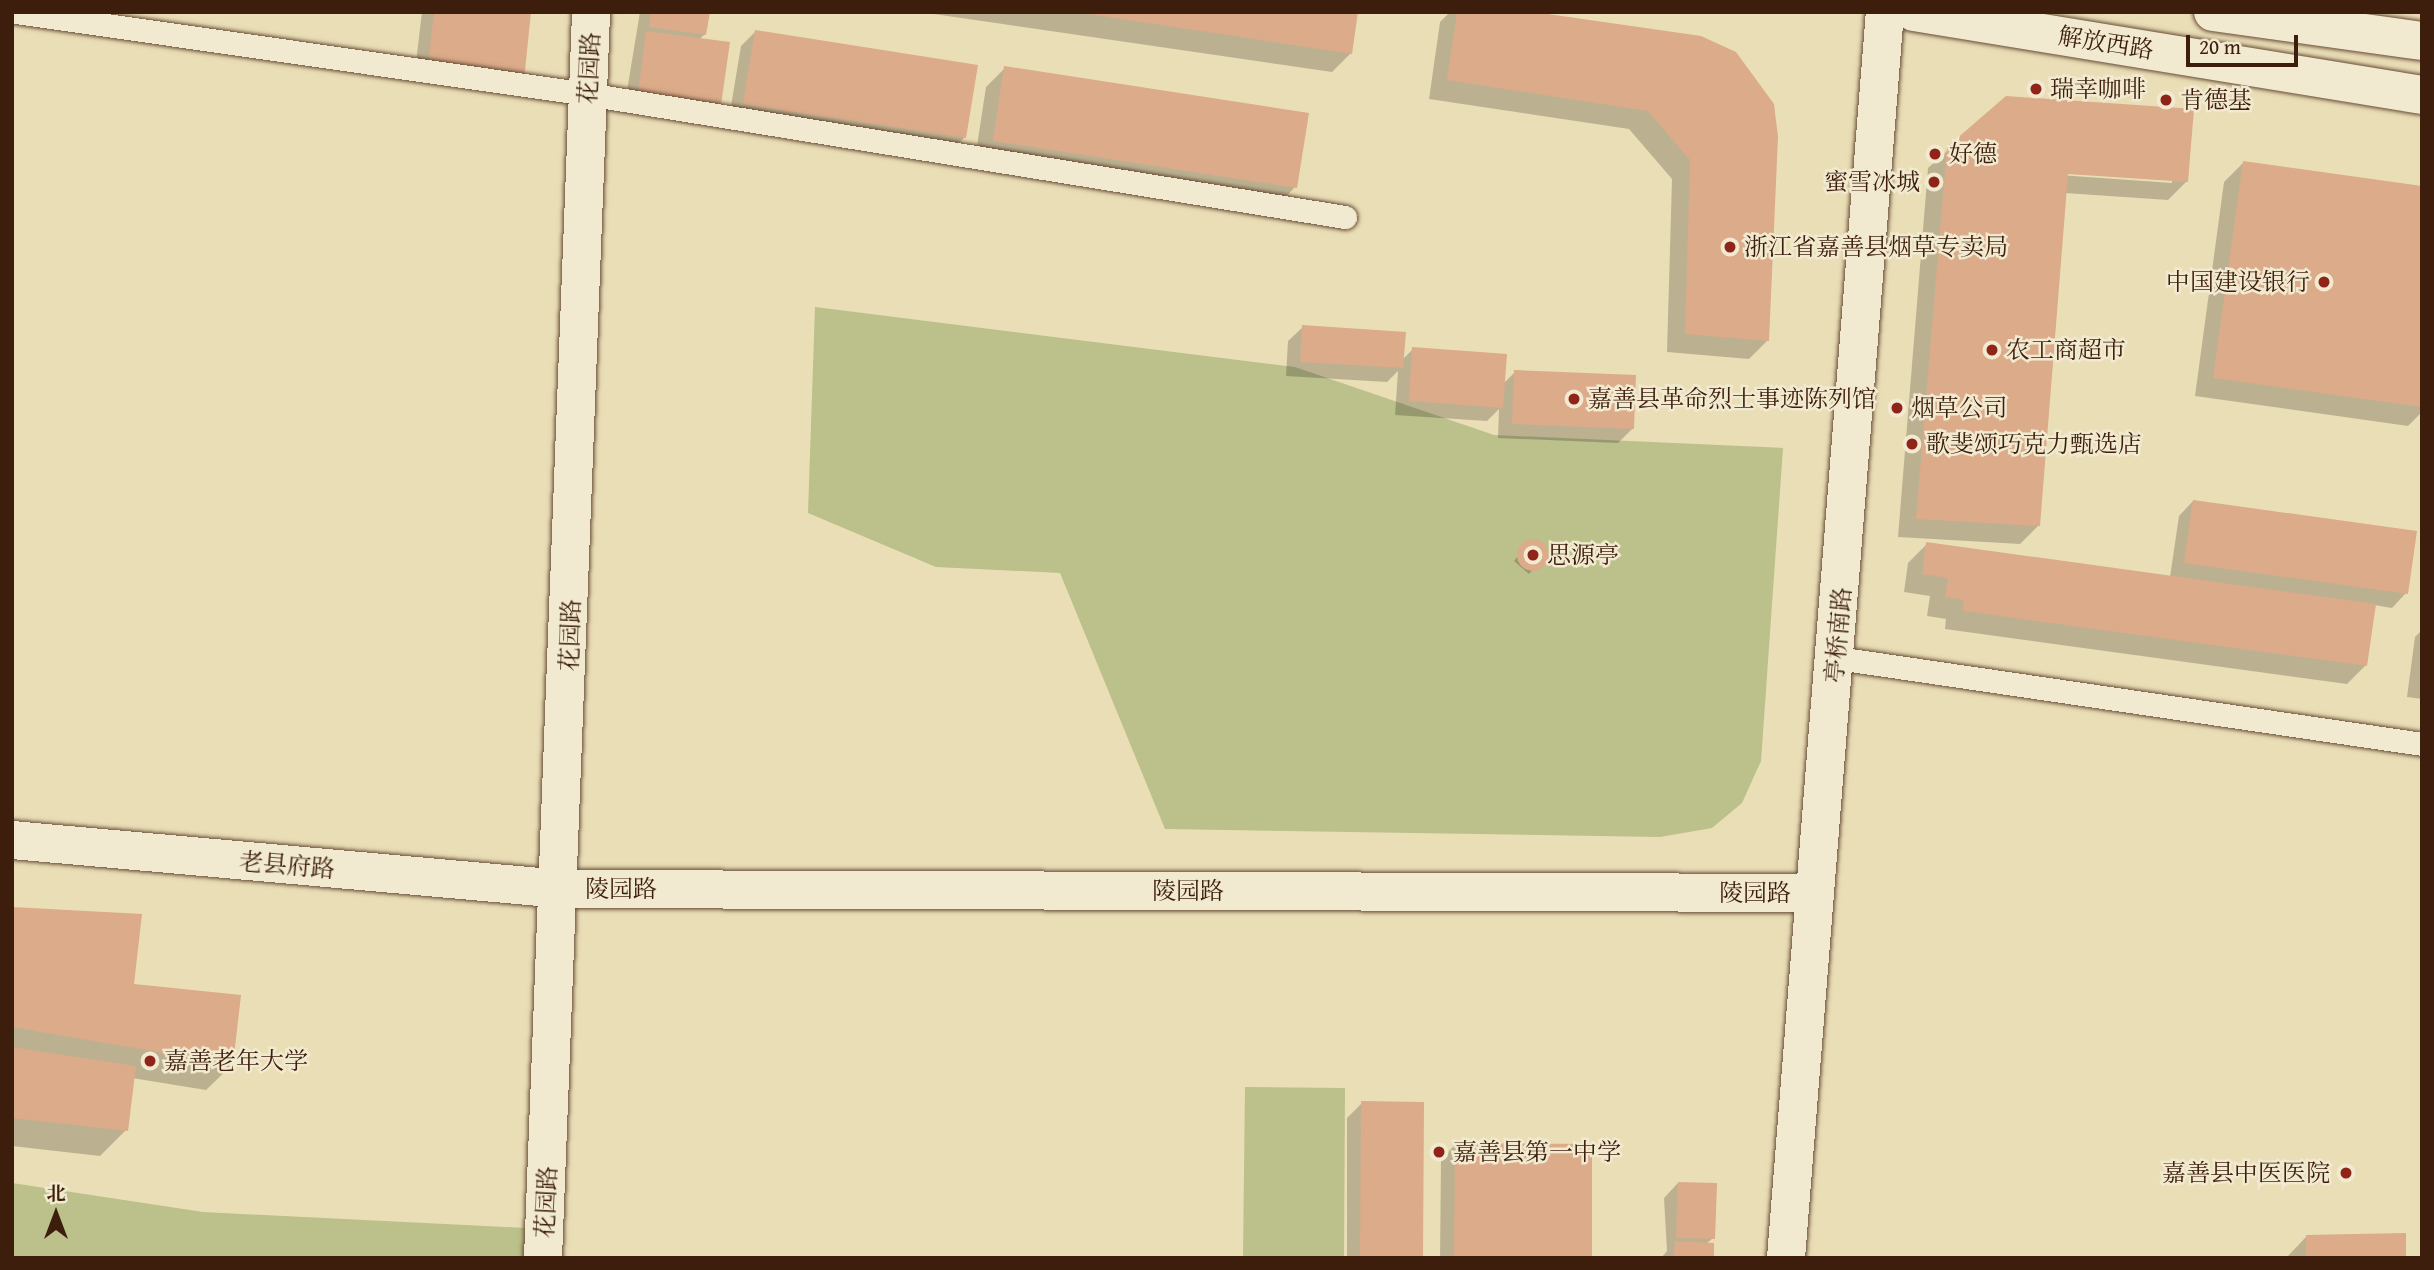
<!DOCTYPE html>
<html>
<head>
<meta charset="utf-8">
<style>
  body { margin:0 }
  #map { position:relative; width:2434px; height:1270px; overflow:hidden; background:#eadeb6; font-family:"Gentium Book Plus","Noto Serif SC",serif }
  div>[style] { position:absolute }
  .green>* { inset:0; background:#bcc08a }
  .shadow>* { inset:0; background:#0003 }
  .building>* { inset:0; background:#dbab8a }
  .round { border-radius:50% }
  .roads { filter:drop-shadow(0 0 2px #684d36) drop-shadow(0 0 2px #684d36) }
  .lane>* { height:23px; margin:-11.5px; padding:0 11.5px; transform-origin:11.5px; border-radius:11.5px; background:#f1ead0 }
  .street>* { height:38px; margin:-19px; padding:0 19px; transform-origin:19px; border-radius:19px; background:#f1ead0 }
  .secondary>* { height:38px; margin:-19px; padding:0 19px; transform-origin:19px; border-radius:19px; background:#f1ead0 }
  .dots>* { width:19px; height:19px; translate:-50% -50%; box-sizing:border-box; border:4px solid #f1ead0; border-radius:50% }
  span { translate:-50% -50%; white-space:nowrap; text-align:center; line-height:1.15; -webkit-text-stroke:5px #f1ead0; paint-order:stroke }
  .street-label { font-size:24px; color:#3d1d0b }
  .poi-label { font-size:24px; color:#3d1d0b }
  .left { translate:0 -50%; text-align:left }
  .right { translate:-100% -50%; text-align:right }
  .frame { position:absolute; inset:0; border:14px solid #3d1d0b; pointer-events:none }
  .north { position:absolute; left:21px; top:1179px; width:70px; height:70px; -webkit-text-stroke:5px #f1ead0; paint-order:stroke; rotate:0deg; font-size:19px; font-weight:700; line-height:28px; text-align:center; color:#3d1d0b }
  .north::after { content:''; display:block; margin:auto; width:24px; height:32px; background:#3d1d0b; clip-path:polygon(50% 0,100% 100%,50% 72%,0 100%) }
  .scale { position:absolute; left:2186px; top:35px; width:112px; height:32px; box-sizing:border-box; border:4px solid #3d1d0b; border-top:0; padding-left:9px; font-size:21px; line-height:24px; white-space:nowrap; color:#3d1d0b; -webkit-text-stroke:5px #f1ead0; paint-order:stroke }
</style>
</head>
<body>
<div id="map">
  <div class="green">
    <i style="clip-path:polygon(815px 307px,1295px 367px,1494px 435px,1783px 448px,1761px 761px,1742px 803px,1712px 828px,1660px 837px,1165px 829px,1060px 573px,936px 567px,808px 513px)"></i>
    <i style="clip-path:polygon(1245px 1087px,1345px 1088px,1344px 1258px,1243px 1258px)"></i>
    <i style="clip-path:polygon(12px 1183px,203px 1212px,526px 1228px,526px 1258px,12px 1258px)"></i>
  </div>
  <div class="shadow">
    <i style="clip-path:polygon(422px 12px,530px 12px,414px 79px)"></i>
    <i style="clip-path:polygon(640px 12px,708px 12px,705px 34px,624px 109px)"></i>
    <i style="clip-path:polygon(920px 12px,1357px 12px,1351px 53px,1332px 72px)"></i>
    <i style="clip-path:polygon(1450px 12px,1522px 12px,1701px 38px,1768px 340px,1749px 359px,1667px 352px,1672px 179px,1629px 129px,1429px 99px,1440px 22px)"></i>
    <i style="clip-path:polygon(755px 32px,965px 137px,950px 152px,729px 118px,741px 46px)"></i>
    <i style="clip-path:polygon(1005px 68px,1295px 187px,1277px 206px,975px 159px,986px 87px)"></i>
    <i style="clip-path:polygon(evenodd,2006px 98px,2192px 110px,2187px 181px,2168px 200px,2065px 193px,2039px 525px,2020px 544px,1898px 537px,1928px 168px,2006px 98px,2059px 172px,2172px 179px,2172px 183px,2059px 175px,2059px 172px)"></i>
    <i style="clip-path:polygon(2243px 163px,2422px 187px,2422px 412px,2408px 426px,2195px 396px,2224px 182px)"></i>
    <i style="clip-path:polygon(1303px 327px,1402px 360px,1413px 349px,1503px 384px,1515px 372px,1633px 428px,1618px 443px,1498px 438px,1499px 409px,1487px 421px,1395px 415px,1398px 371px,1387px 382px,1286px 376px,1288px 341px)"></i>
    <i style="clip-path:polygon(2193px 501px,2406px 593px,2392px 608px,2374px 605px,2366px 665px,2347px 684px,1945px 629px,1946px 619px,1927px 616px,1930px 596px,1904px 592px,1908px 563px,1927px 544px,2170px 577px,2179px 516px)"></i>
    <i style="clip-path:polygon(1529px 542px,1546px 553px,1529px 574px,1514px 561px)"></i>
    <i style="clip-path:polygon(2422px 630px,2422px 699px,2407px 697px,2415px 637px)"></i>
    <i style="clip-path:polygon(12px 909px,132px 986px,232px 1065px,206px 1090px,132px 1078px,126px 1130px,100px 1156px,12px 1146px)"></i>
    <i style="clip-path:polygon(1362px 1103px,1421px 1258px,1347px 1258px,1347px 1118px)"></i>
    <i style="clip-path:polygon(1455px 1145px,1590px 1258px,1440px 1258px,1441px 1159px)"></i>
    <i style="clip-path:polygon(1678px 1183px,1713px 1238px,1706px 1244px,1711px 1258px,1661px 1258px,1667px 1251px,1664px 1198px)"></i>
    <i style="clip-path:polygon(2306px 1237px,2405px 1258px,2286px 1258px)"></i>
  </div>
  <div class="building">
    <i style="clip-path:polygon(434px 12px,531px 12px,524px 80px,428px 65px)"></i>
    <i style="clip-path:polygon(651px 12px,710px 12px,706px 35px,649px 27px)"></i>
    <i style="clip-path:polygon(1075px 12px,1358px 12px,1352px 54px)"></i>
    <i style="clip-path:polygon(1457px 12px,1534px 12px,1701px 36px,1736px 52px,1774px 104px,1778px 137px,1769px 341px,1685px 334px,1690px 160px,1648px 111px,1447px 80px)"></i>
    <i style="clip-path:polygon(755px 30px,978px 65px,966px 138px,743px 104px)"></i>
    <i style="clip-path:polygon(646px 31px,730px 42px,721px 105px,638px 95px)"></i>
    <i style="clip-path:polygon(1004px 66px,1309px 113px,1297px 188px,993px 141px)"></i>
    <i style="clip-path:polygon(2006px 96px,2194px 109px,2188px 182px,2068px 174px,2040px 526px,1916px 519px,1947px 147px)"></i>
    <i style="clip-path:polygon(2243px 161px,2422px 186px,2422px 407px,2213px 378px)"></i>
    <i style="clip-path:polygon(1302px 325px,1406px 332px,1403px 368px,1300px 362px)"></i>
    <i style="clip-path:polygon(1412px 347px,1507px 354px,1503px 408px,1409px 401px)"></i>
    <i style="clip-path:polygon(1514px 370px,1636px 375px,1634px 429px,1512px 424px)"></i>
    <i style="clip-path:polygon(2193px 500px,2417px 531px,2408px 594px,2184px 563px)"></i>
    <i class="round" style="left:1517px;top:539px;width:32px;height:32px"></i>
    <i style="clip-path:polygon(1926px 542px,2376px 604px,2367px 666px,1963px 611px,1964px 600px,1945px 597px,1948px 578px,1922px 574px)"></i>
    <i style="clip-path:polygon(12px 907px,142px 914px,134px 984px,241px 995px,233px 1065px,12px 1027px)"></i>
    <i style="clip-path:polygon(12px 1047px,136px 1066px,128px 1131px,12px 1118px)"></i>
    <i style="clip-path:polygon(1361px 1101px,1424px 1102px,1423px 1258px,1360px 1258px)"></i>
    <i style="clip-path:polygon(1455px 1143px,1592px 1144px,1592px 1258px,1454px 1258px)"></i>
    <i style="clip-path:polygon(1678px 1182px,1717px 1183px,1715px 1239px,1676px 1238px)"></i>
    <i style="clip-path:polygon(2406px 1233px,2406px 1258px,2306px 1258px,2306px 1235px)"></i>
    <i style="clip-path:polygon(1675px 1241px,1714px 1243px,1714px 1257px,1674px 1256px)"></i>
  </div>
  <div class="roads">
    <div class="lane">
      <i style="left:16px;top:12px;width:577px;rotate:8.17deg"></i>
      <i style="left:587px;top:94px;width:768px;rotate:9.22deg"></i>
      <i style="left:1837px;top:658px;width:591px;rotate:8.36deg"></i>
    </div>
    <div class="street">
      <i style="left:12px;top:840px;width:552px;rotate:5.09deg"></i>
      <i style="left:562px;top:889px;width:1252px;rotate:0.18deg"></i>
      <i style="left:543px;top:1258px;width:1247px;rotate:-87.79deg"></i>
    </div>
    <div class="secondary">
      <i style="left:1914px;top:12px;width:515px;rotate:9.28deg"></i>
      <i style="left:2213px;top:12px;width:211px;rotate:7.9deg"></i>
      <i style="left:1786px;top:1258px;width:1250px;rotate:-85.46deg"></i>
    </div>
  </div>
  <div class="dots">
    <i style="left:2036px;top:89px;background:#8f2418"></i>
    <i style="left:2166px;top:100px;background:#8f2418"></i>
    <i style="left:1935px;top:154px;background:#8f2418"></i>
    <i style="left:1934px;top:182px;background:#8f2418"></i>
    <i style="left:1730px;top:247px;background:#8f2418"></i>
    <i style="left:2324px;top:282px;background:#8f2418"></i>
    <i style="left:1992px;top:350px;background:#8f2418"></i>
    <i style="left:1574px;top:399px;background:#8f2418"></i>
    <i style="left:1897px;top:408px;background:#8f2418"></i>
    <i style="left:1912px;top:444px;background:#8f2418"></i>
    <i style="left:1533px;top:555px;background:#8f2418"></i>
    <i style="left:150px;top:1061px;background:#8f2418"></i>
    <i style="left:1439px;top:1152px;background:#8f2418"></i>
    <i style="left:2346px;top:1173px;background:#8f2418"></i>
  </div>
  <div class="street-label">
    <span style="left:2106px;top:43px;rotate:9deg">解放西路</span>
    <span style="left:589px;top:68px;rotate:-87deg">花园路</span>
    <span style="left:570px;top:635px;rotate:-88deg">花园路</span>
    <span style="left:1838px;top:635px;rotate:-85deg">亭桥南路</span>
    <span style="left:287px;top:865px;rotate:5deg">老县府路</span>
    <span style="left:621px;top:889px">陵园路</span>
    <span style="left:1188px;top:891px">陵园路</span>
    <span style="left:1755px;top:893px">陵园路</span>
    <span style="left:546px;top:1202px;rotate:-87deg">花园路</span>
  </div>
  <div class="poi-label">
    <span class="left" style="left:2050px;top:89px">瑞幸咖啡</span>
    <span class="left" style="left:2180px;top:100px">肯德基</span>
    <span class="left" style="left:1949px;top:154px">好德</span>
    <span class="right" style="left:1920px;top:182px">蜜雪冰城</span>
    <span class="left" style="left:1744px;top:247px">浙江省嘉善县烟草专卖局</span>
    <span class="right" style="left:2310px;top:282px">中国建设银行</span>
    <span class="left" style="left:2006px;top:350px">农工商超市</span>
    <span class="left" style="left:1588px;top:399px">嘉善县革命烈士事迹陈列馆</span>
    <span class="left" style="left:1911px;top:408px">烟草公司</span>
    <span class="left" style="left:1926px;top:444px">歌斐颂巧克力甄选店</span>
    <span class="left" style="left:1547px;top:555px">思源亭</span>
    <span class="left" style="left:164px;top:1061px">嘉善老年大学</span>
    <span class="left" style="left:1453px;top:1152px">嘉善县第一中学</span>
    <span class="right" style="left:2330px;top:1173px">嘉善县中医医院</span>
  </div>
  <div class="frame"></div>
  <div class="north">北</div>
  <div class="scale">20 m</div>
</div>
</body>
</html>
